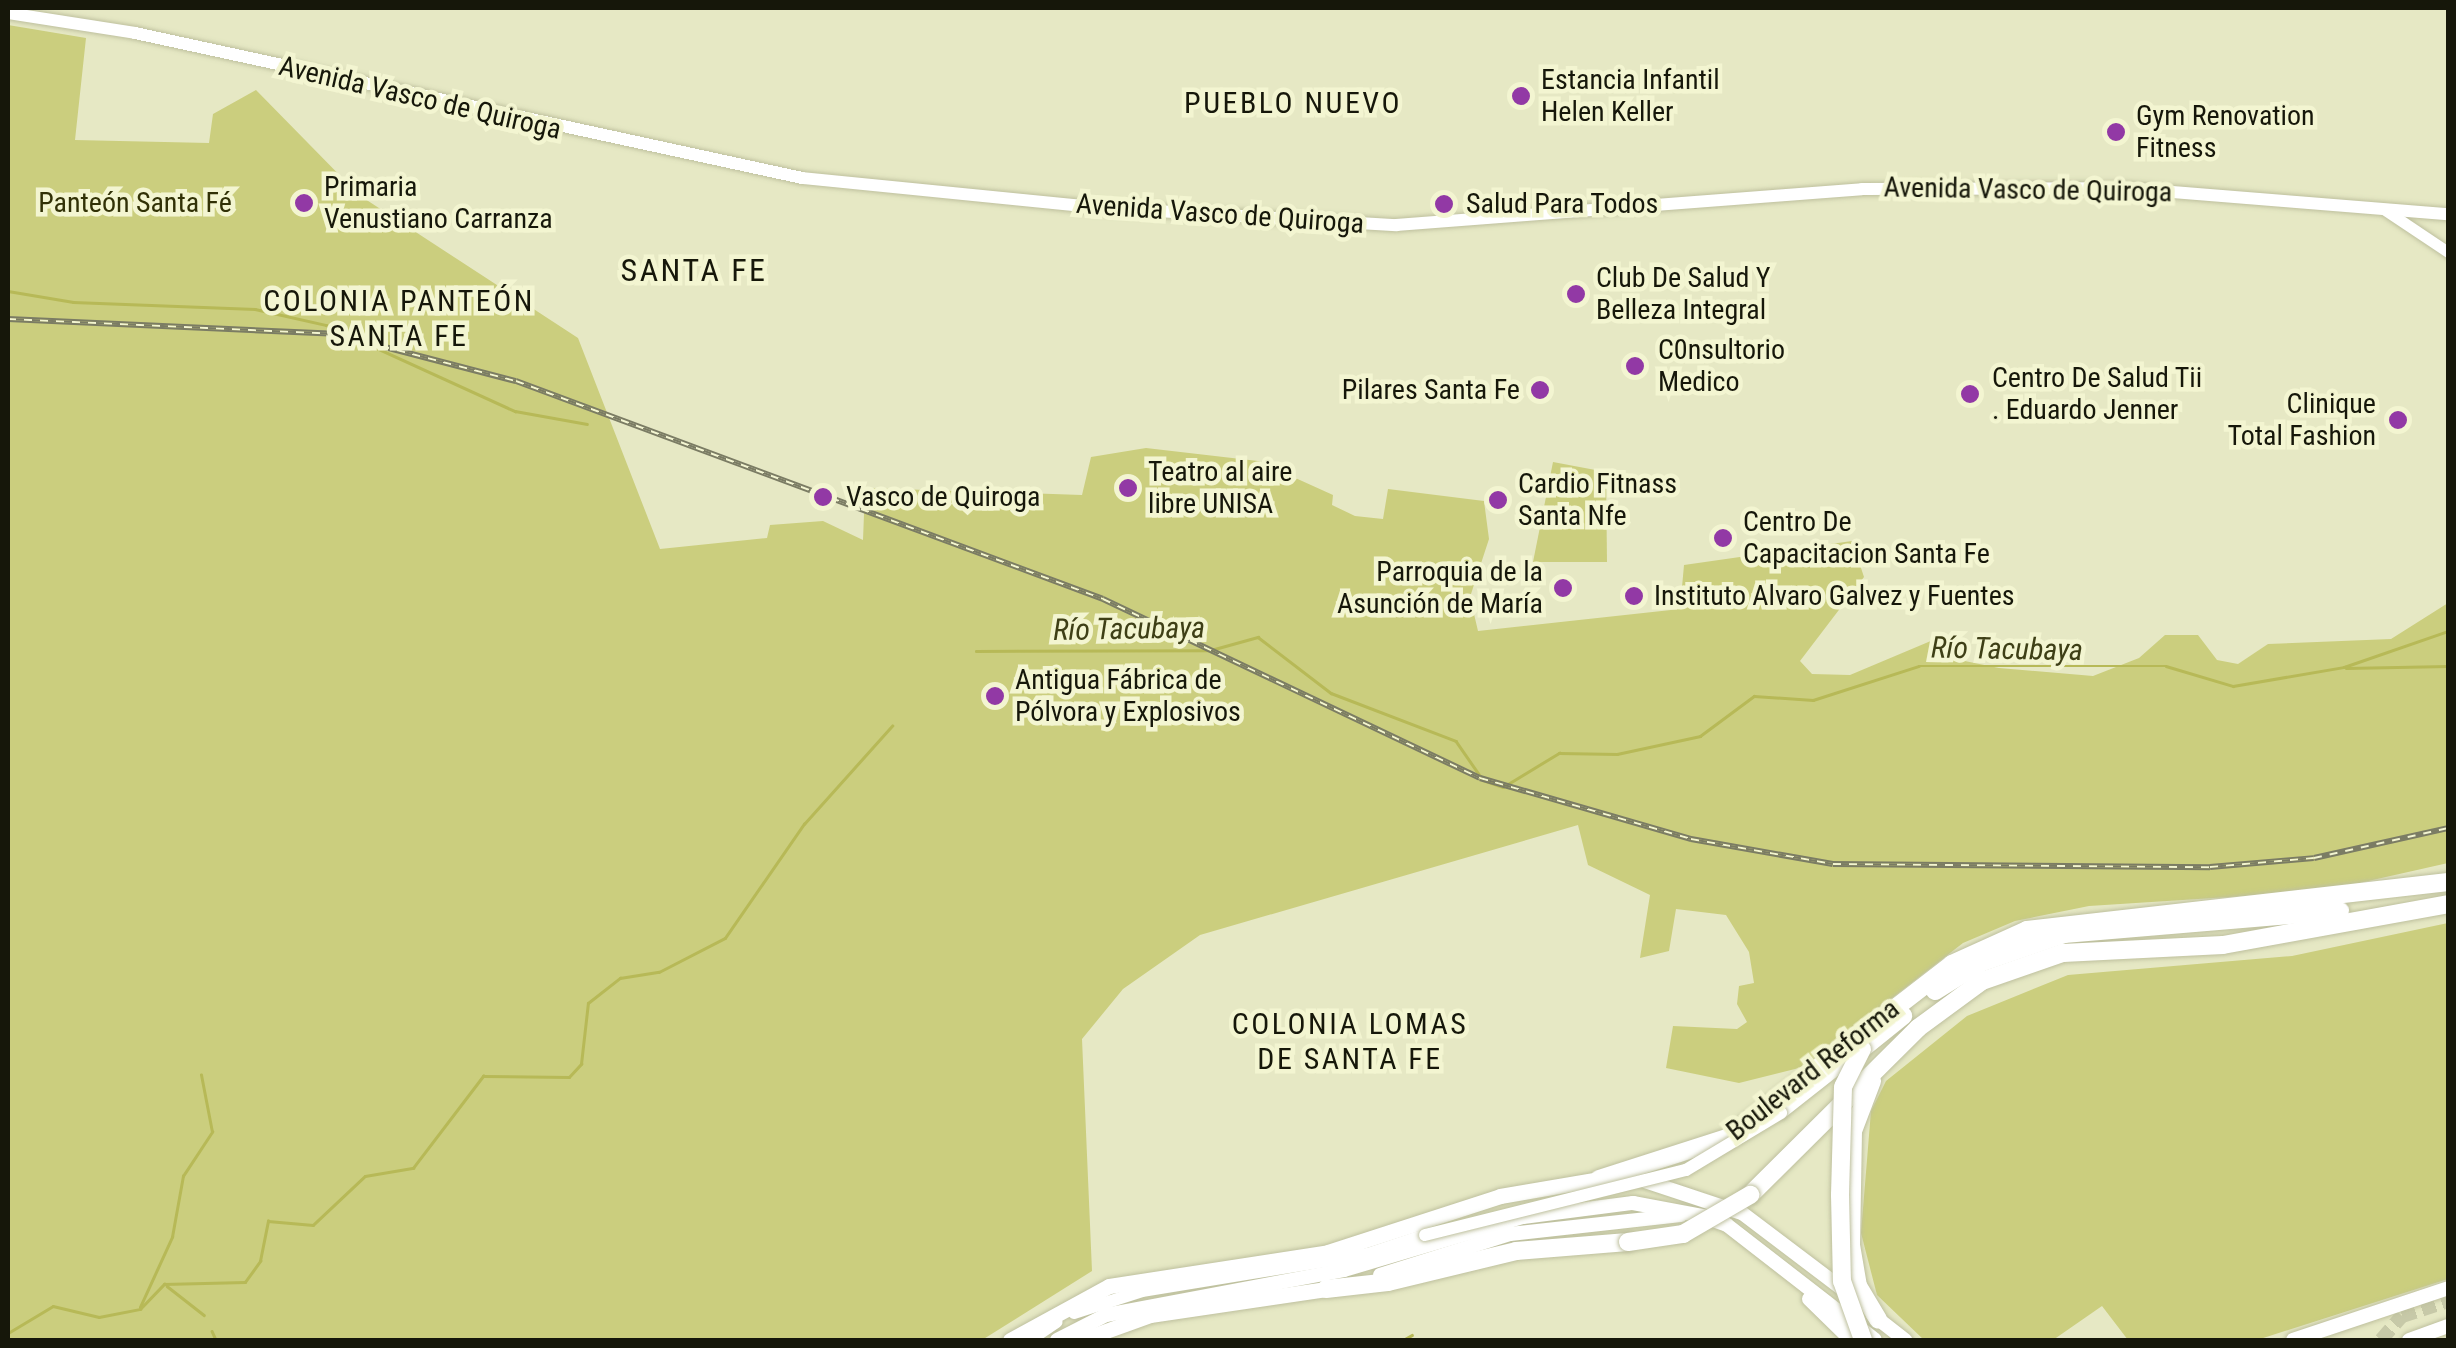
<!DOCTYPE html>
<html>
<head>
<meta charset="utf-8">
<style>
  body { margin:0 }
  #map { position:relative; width:2456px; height:1348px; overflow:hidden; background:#e6e8c4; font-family:"Roboto Condensed",sans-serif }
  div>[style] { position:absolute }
  .green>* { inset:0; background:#cbce7e }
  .stream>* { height:2.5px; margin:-1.25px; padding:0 1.25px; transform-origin:1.25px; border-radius:1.25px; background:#b7b957 }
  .primary-tunnel>* { height:14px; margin-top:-7px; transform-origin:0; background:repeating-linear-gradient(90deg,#c7c9a8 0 14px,transparent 0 21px) }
  .roads { filter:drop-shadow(0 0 2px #bec09e) drop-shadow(0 0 2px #bec09e) }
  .tertiary>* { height:11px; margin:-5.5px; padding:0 5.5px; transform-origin:5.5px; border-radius:5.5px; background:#fff }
  .secondary>* { height:12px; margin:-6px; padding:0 6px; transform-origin:6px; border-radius:6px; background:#fff }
  .primary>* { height:14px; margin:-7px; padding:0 7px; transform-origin:7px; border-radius:7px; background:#fff }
  .trunk>* { height:15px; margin:-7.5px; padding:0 7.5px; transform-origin:7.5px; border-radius:7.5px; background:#fff }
  .motorway>* { height:18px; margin:-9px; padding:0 9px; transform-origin:9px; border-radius:9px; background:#fff }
  .rail>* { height:6px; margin-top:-3px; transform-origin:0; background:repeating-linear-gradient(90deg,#f3f5d1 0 8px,#7b7c64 0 16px); box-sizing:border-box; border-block:2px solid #7b7c64 }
  .bridges { filter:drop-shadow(0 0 2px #bec09e) drop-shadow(0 0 2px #bec09e) }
  .secondary-bridge>* { height:12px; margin:-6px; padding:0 6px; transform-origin:6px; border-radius:6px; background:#fff }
  .motorway-bridge>* { height:18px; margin:-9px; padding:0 9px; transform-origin:9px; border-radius:9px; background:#fff }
  .dots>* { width:28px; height:28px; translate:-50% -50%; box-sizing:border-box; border:5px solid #f3f5d1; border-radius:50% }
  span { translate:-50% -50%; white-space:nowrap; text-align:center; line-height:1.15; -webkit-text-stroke:9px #f3f5d1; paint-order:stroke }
  .poi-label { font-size:28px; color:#16170a }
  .left { translate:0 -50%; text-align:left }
  .right { translate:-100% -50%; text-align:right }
  .street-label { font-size:28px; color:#16170a }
  .park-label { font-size:28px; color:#313106 }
  .neighbourhood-label { font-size:30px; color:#16170a; letter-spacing:2.5px }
  .water-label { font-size:30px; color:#3e3f16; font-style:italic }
  .quarter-label { font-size:32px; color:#16170a; letter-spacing:2.5px }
  .frame { position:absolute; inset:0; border:10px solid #16170a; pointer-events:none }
</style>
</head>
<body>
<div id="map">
  <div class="green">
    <i style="clip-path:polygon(8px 25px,86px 38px,75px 140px,209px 143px,213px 114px,256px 90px,359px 195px,578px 338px,660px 549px,767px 538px,770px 525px,823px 521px,863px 540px,865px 488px,1082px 495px,1091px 457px,1146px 448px,1258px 461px,1333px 495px,1332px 505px,1355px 516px,1383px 519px,1388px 489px,1484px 501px,1489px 539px,1470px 597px,1478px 631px,1680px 609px,1684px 565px,1852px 541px,1864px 577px,1800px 661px,1812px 674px,1850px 675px,1945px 635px,1950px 658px,1999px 668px,2093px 676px,2139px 658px,2165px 635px,2198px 635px,2217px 660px,2238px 664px,2268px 644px,2391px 639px,2448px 603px,2448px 863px,2324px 891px,2089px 906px,2015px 921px,1963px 943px,1803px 1067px,1739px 1083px,1666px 1068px,1673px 1026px,1737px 1029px,1747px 1022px,1737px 1004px,1739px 986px,1754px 983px,1749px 952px,1726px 915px,1676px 909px,1669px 951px,1640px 958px,1650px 895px,1588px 865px,1578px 825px,1200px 935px,1123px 989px,1082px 1039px,1092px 1271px,982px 1340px,8px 1340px)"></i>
    <i style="clip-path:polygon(1553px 462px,1606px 472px,1607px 562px,1533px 562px)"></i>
    <i style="clip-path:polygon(2448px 923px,2448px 1279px,2257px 1340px,2128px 1340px,2102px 1306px,2053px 1340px,1924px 1340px,1877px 1295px,1861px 1233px,1871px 1111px,1886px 1081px,1967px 1016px,2068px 975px,2292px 956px)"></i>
  </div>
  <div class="stream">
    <i style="left:8px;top:291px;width:66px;rotate:9.6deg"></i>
    <i style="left:73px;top:302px;width:182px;rotate:2.2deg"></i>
    <i style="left:255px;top:309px;width:73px;rotate:12.7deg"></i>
    <i style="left:326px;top:325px;width:208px;rotate:24.5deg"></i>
    <i style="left:515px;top:411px;width:73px;rotate:10.2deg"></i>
    <i style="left:976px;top:651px;width:235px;rotate:-0.2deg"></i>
    <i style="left:1211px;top:650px;width:49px;rotate:-15.5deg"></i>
    <i style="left:1258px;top:637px;width:92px;rotate:37.5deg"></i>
    <i style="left:1331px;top:693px;width:134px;rotate:21deg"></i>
    <i style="left:1456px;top:741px;width:47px;rotate:55.3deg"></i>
    <i style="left:1483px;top:780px;width:21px;rotate:19deg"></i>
    <i style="left:1503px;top:787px;width:66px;rotate:-31.3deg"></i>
    <i style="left:1559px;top:753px;width:58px;rotate:1deg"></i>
    <i style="left:1617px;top:754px;width:85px;rotate:-12.2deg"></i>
    <i style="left:1700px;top:736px;width:67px;rotate:-36.5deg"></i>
    <i style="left:1754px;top:696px;width:59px;rotate:3.9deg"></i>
    <i style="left:1813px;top:700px;width:111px;rotate:-17.8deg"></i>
    <i style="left:1919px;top:666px;width:247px"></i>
    <i style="left:2166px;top:666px;width:70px;rotate:16.6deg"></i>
    <i style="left:2233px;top:686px;width:113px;rotate:-9.7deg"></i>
    <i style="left:2344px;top:667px;width:110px;rotate:-19.1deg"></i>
    <i style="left:2346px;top:668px;width:102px;rotate:-1.1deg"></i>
    <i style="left:167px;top:1286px;width:47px;rotate:38.1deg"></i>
    <i style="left:140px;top:1307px;width:77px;rotate:-65.4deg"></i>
    <i style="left:172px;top:1237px;width:62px;rotate:-79.8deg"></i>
    <i style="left:183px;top:1176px;width:53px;rotate:-56.6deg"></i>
    <i style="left:212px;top:1132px;width:58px;rotate:-100.9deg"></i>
    <i style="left:212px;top:1331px;width:10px;rotate:66deg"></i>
    <i style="left:8px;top:1333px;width:52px;rotate:-31deg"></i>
    <i style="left:53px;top:1306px;width:47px;rotate:13.4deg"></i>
    <i style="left:99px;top:1317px;width:42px;rotate:-11deg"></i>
    <i style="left:140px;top:1309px;width:35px;rotate:-46deg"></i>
    <i style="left:164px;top:1284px;width:81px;rotate:-1.4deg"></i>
    <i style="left:245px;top:1282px;width:26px;rotate:-54deg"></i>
    <i style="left:260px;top:1261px;width:41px;rotate:-78.7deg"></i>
    <i style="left:268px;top:1221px;width:45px;rotate:5.1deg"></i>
    <i style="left:313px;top:1225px;width:71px;rotate:-43.3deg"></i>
    <i style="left:365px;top:1176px;width:49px;rotate:-9.5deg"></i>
    <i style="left:413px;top:1168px;width:116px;rotate:-52.7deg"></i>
    <i style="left:483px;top:1076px;width:86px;rotate:0.7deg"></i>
    <i style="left:569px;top:1077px;width:18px;rotate:-47deg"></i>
    <i style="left:581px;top:1064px;width:61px;rotate:-83.5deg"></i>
    <i style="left:588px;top:1003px;width:41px;rotate:-38deg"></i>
    <i style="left:620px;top:978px;width:39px;rotate:-9deg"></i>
    <i style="left:659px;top:972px;width:74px;rotate:-27.3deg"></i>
    <i style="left:725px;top:938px;width:139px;rotate:-55.3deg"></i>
    <i style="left:804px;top:824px;width:132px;rotate:-48.1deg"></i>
    <i style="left:1403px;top:1340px;width:10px;rotate:-29deg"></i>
  </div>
  <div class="primary-tunnel">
    <i style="left:2381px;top:1340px;width:32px;rotate:-49deg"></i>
    <i style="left:2402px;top:1316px;width:48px;rotate:-18.1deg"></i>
  </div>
  <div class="roads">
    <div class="tertiary">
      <i style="left:2385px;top:210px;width:76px;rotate:33.7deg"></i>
    </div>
    <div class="secondary">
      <i style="left:8px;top:13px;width:129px;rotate:8.9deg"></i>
      <i style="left:135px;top:33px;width:683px;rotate:12.26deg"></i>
      <i style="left:802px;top:178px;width:289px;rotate:5.7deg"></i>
      <i style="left:1090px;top:207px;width:307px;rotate:3.4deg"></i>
      <i style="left:1396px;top:225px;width:467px;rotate:-4.4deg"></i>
      <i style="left:1862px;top:189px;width:261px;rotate:-0.2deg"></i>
      <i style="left:2123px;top:188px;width:326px;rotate:4.6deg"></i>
      <i style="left:1781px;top:1113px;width:95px;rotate:-38.2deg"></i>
      <i style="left:1074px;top:1313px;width:71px;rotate:-17.9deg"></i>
      <i style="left:1142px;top:1291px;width:229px;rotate:-9.3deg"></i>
      <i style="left:1368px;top:1254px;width:60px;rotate:-18.4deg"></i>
      <i style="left:1030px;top:1340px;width:32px;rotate:-34deg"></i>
    </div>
    <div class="primary">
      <i style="left:1645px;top:1181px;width:102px;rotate:18.3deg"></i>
      <i style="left:1742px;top:1213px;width:129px;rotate:37.1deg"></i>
      <i style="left:1707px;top:1218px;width:21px;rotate:19deg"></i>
      <i style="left:1727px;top:1225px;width:187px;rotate:37.8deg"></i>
      <i style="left:1380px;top:1275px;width:136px;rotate:-17.5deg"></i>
      <i style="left:1510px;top:1234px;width:172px;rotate:-6.3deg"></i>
      <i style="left:1809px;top:1299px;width:59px;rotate:44.3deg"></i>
      <i style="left:1873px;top:1315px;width:41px;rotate:38deg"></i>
      <i style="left:1057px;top:1340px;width:55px;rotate:-27deg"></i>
      <i style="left:1106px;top:1315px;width:242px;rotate:-10.7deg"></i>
      <i style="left:1344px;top:1270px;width:187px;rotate:-16.5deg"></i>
      <i style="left:1523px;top:1217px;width:111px;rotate:-7.3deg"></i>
      <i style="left:1633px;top:1203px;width:81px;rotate:10.6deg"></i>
      <i style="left:2293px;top:1340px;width:163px;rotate:-18.5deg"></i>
      <i style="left:2409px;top:1340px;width:41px;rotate:-19.7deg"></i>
    </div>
    <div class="trunk">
      <i style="left:1010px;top:1340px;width:113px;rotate:-28.6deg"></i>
      <i style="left:1109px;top:1286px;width:222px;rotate:-8.8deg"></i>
      <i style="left:1328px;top:1252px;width:181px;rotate:-18deg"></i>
      <i style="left:1500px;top:1196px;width:100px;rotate:-9.7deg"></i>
      <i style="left:1081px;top:1340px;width:73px;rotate:-19.9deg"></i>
      <i style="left:1150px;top:1315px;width:178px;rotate:-8.4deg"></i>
    </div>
    <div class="motorway">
      <i style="left:1935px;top:991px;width:53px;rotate:-31.9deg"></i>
      <i style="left:1980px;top:963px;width:89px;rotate:-19deg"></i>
      <i style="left:2064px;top:934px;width:277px;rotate:-4.8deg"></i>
      <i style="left:1862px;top:1049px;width:53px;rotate:-38.8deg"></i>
      <i style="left:1872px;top:1081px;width:53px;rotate:110.8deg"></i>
      <i style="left:1853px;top:1131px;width:114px;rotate:91deg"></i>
      <i style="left:1851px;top:1245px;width:42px;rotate:80.3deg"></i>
      <i style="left:1858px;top:1286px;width:39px;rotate:59deg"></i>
      <i style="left:1599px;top:1179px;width:134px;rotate:-17.8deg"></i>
      <i style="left:1727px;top:1138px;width:284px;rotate:-37.7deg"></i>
      <i style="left:1952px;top:964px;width:82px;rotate:-24.4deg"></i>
      <i style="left:2027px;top:930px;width:424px;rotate:-6.5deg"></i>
      <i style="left:1750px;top:1195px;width:237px;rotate:-44.8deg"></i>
      <i style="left:1918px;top:1028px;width:79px;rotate:-36.3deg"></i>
      <i style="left:1982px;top:981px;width:86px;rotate:-19.1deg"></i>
      <i style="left:2063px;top:953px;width:160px;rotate:-2.9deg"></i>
      <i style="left:2223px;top:945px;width:229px;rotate:-10.3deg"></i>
      <i style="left:1326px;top:1289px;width:62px;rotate:-6.4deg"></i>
      <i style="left:1388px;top:1282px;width:132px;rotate:-13.6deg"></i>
      <i style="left:1516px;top:1251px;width:112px;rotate:-4.6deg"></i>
    </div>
  </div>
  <div class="rail">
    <i style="left:8px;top:319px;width:327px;rotate:2.6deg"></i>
    <i style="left:335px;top:334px;width:187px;rotate:14.6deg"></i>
    <i style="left:516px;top:381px;width:626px;rotate:20.37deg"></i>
    <i style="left:1103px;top:599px;width:417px;rotate:25.4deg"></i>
    <i style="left:1480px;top:778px;width:220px;rotate:16.1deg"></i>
    <i style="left:1691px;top:839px;width:144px;rotate:10deg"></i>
    <i style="left:1833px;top:864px;width:377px;rotate:0.5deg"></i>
    <i style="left:2210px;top:867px;width:104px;rotate:-4.9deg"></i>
    <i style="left:2314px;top:858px;width:137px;rotate:-12.6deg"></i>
  </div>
  <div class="bridges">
    <div class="secondary-bridge">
      <i style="left:1425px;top:1235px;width:269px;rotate:-14deg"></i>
      <i style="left:1686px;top:1170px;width:111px;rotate:-31deg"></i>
    </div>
    <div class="motorway-bridge">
      <i style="left:1862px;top:1049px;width:42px;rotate:116.6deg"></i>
      <i style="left:1843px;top:1087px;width:108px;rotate:91.6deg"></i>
      <i style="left:1840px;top:1195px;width:86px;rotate:88.7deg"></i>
      <i style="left:1842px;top:1281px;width:63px;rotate:70.4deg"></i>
      <i style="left:1628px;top:1242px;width:56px;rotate:-8.3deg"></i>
      <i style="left:1683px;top:1234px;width:78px;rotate:-30.2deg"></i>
    </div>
  </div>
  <div class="dots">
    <i style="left:1521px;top:96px;background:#9239a5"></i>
    <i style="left:2116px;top:132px;background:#9239a5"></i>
    <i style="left:304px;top:203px;background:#9239a5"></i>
    <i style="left:1444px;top:204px;background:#9239a5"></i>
    <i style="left:1576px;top:294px;background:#9239a5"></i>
    <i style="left:1635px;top:366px;background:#9239a5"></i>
    <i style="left:1540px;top:390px;background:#9239a5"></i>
    <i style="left:1970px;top:394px;background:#9239a5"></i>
    <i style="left:2398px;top:420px;background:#9239a5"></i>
    <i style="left:1128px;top:488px;background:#9239a5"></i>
    <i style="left:823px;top:497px;background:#9239a5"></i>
    <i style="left:1498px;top:500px;background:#9239a5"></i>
    <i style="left:1723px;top:538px;background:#9239a5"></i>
    <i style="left:1563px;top:588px;background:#9239a5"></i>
    <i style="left:1634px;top:596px;background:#9239a5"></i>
    <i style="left:995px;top:696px;background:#9239a5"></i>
  </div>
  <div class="poi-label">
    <span class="left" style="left:1541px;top:96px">Estancia Infantil<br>Helen Keller</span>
    <span class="left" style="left:2136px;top:132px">Gym Renovation<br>Fitness</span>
    <span class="left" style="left:324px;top:203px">Primaria<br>Venustiano Carranza</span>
    <span class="left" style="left:1466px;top:204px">Salud Para Todos</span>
    <span class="left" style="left:1596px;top:294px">Club De Salud Y<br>Belleza Integral</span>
    <span class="left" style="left:1658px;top:366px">C0nsultorio<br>Medico</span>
    <span class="left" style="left:1992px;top:394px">Centro De Salud Tii<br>. Eduardo Jenner</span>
    <span class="right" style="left:1520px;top:390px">Pilares Santa Fe</span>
    <span class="right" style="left:2376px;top:420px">Clinique<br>Total Fashion</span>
    <span class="left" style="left:1148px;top:488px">Teatro al aire<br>libre UNISA</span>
    <span class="left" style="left:1518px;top:500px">Cardio Fitnass<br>Santa Nfe</span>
    <span class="left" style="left:846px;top:497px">Vasco de Quiroga</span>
    <span class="left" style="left:1743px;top:538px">Centro De<br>Capacitacion Santa Fe</span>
    <span class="right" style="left:1543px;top:588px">Parroquia de la<br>Asunción de María</span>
    <span class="left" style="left:1654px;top:596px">Instituto Alvaro Galvez y Fuentes</span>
    <span class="left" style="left:1015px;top:696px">Antigua Fábrica de<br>Pólvora y Explosivos</span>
  </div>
  <div class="street-label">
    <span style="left:420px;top:98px;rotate:13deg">Avenida Vasco de Quiroga</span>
    <span style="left:2028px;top:190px;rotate:1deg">Avenida Vasco de Quiroga</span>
    <span style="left:1220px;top:214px;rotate:4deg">Avenida Vasco de Quiroga</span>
    <span style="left:1813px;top:1070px;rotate:-38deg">Boulevard Reforma</span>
  </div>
  <div class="park-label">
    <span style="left:135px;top:203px">Panteón Santa Fé</span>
  </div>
  <div class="neighbourhood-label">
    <span style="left:1293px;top:103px">PUEBLO NUEVO</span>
    <span style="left:399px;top:318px">COLONIA PANTEÓN<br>SANTA FE</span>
    <span style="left:1350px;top:1041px">COLONIA LOMAS<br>DE SANTA FE</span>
  </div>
  <div class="water-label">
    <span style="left:1129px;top:629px;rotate:-1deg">Río Tacubaya</span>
    <span style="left:2007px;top:649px;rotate:1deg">Río Tacubaya</span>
  </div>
  <div class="quarter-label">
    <span style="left:694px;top:270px">SANTA FE</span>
  </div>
  <div class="frame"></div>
</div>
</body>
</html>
